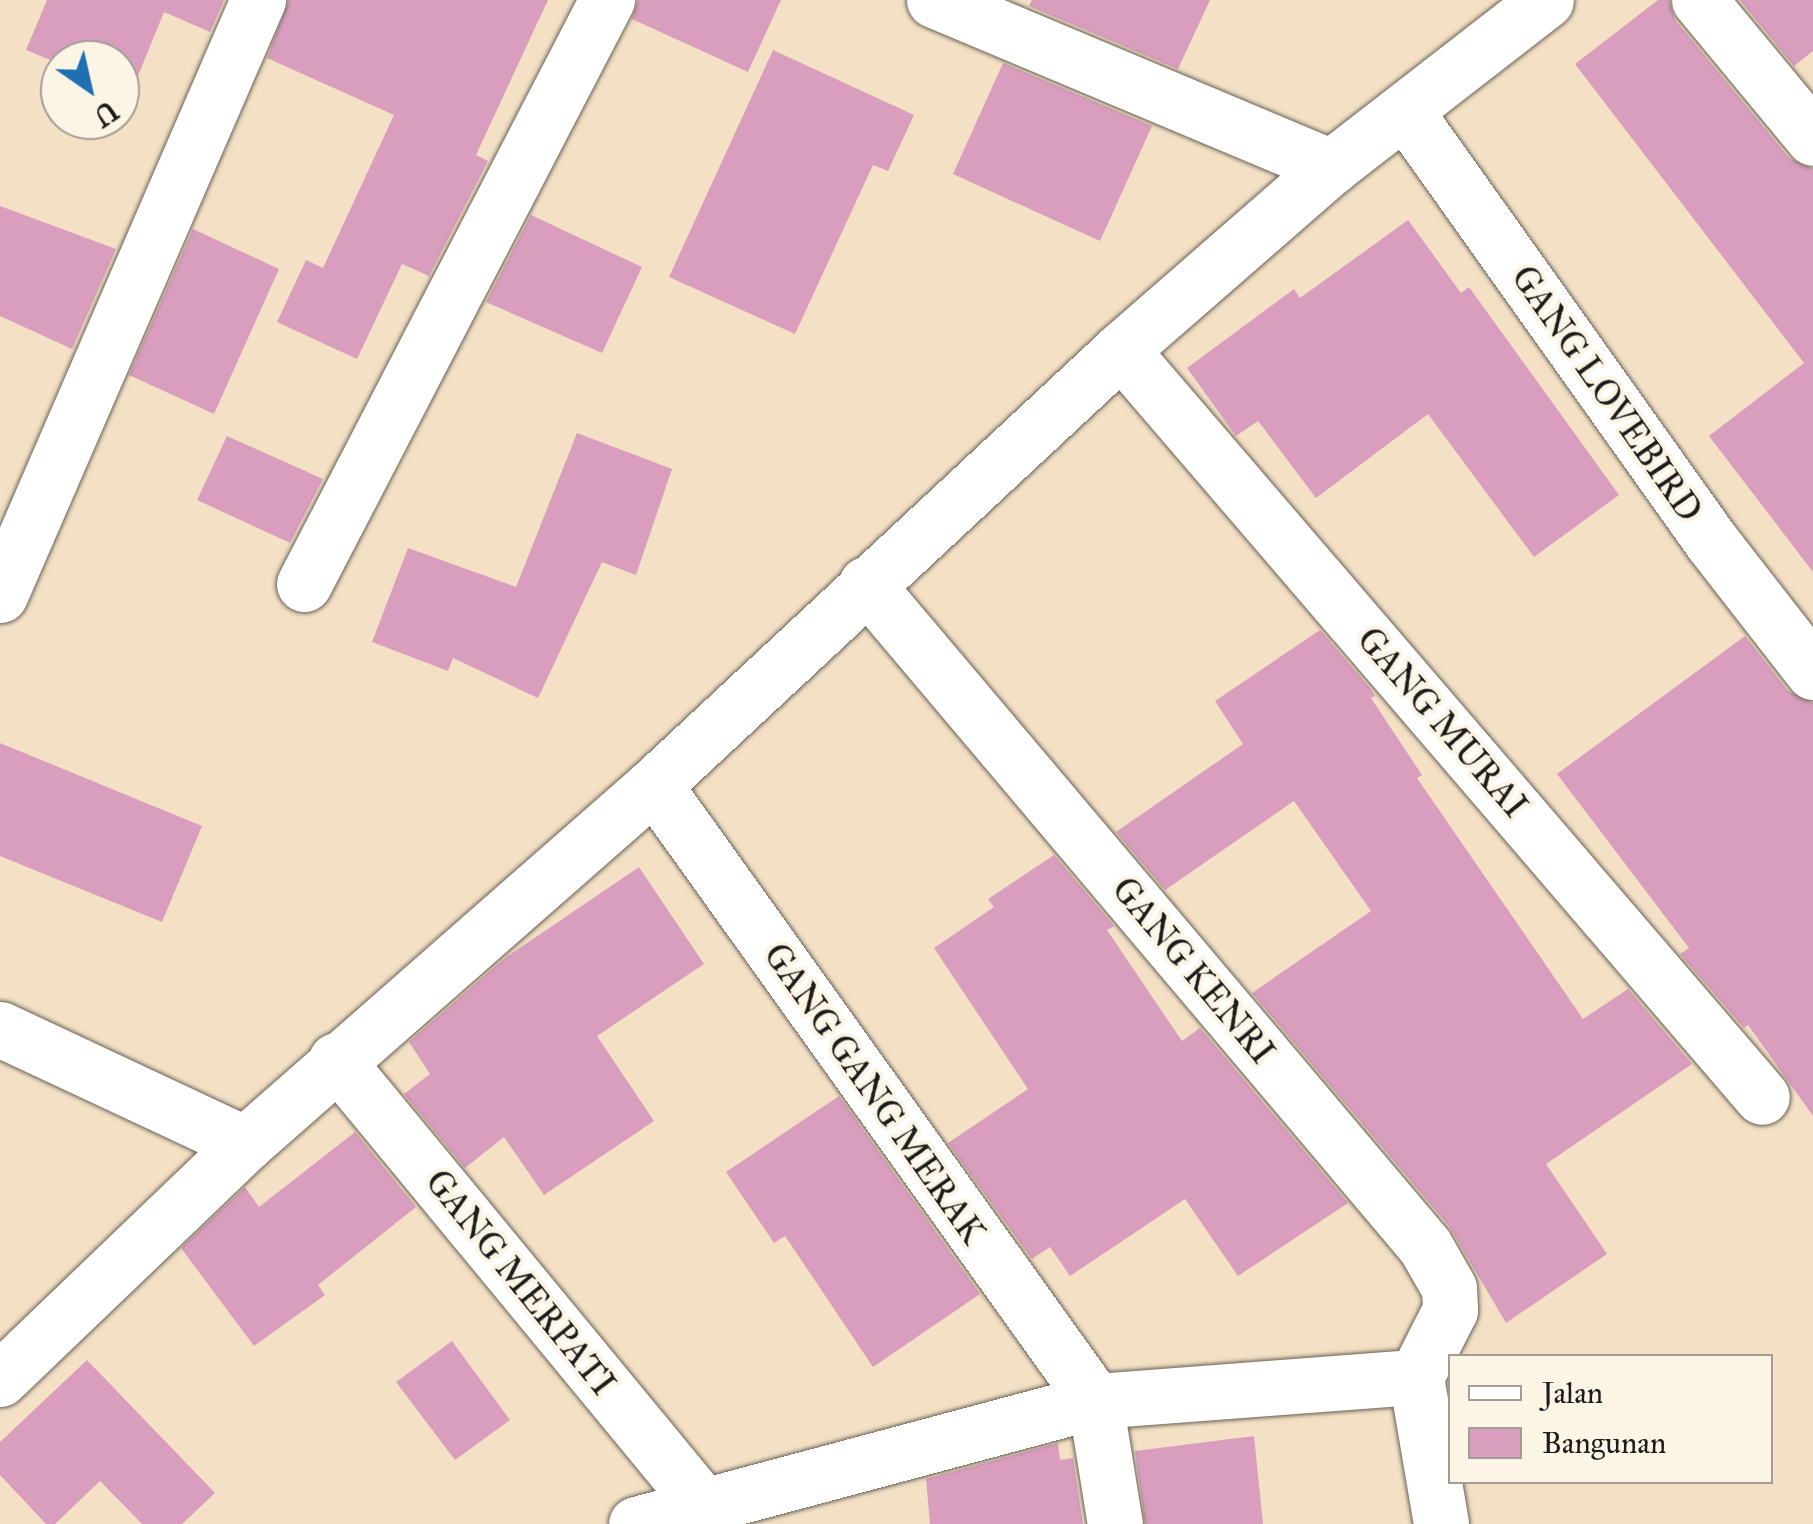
<!DOCTYPE html>
<html>
<head>
<meta charset="utf-8">
<style>
  body { margin:0 }
  #map { position:relative; width:1813px; height:1524px; overflow:hidden; background:#f4e1c5; font-family:"IM FELL Great Primer",serif }
  div>[style] { position:absolute }
  .building>* { inset:0; background:#d99ebe }
  .roads { filter:drop-shadow(0 0 2px #686157) drop-shadow(0 0 2px #686157) }
  .street>* { height:55px; margin:-27.5px; padding:0 27.5px; transform-origin:27.5px; border-radius:27.5px; background:#fff }
  span { translate:-50% -50%; white-space:nowrap; text-align:center; line-height:1.15; -webkit-text-stroke:8px #fcf5e5; paint-order:stroke }
  .street-label { font-size:35px; color:#1c1c1c }
  .legend { position:absolute; left:1448px; top:1354px; width:325px; height:130px; box-sizing:border-box; background:#fcf5e5; border:2px solid #a29e95; margin:0; padding:12px 18px; list-style:none; font-size:30px; color:#1c1c1c }
  .legend li { display:flex; align-items:center; gap:20px; height:50px }
  .legend b { width:50px; border:2px solid #a29e95 }
  .north { position:absolute; left:40px; top:40px; width:100px; height:100px; box-sizing:border-box; background:#fcf5e5; border:2px solid #a29e95; border-radius:50%; rotate:146deg; font-size:28px; font-weight:700; line-height:40px; text-align:center; color:#1c1c1c }
  .north::after { content:''; display:block; margin:auto; width:35px; height:45px; background:#1f6fb2; clip-path:polygon(50% 0,100% 100%,50% 72%,0 100%) }
</style>
</head>
<body>
<div id="map">
  <div class="building">
    <i style="clip-path:polygon(47px 0,224px 0,210px 32px,164px 12px,131px 93px,120px 89px,120px 60px,60px 60px,60px 64px,26px 50px)"></i>
    <i style="clip-path:polygon(289px 0,548px 0,476px 155px,488px 161px,429px 276px,402px 264px,357px 359px,277px 322px,306px 260px,323px 268px,394px 115px,267px 58px)"></i>
    <i style="clip-path:polygon(638px 0,781px 0,748px 72px,632px 19px)"></i>
    <i style="clip-path:polygon(1032px 0,1210px 0,1178px 69px,1029px 6px)"></i>
    <i style="clip-path:polygon(1658px 0,1669px 0,1675px 20px,1789px 158px,1813px 169px,1813px 572px,1709px 436px,1804px 363px,1575px 64px)"></i>
    <i style="clip-path:polygon(1740px 0,1813px 0,1813px 51px,1794px 66px)"></i>
    <i style="clip-path:polygon(773px 50px,914px 115px,888px 171px,873px 165px,795px 334px,669px 277px)"></i>
    <i style="clip-path:polygon(1003px 63px,1152px 126px,1100px 241px,953px 174px)"></i>
    <i style="clip-path:polygon(0 206px,116px 249px,72px 349px,0 316px)"></i>
    <i style="clip-path:polygon(531px 215px,642px 267px,602px 353px,486px 302px)"></i>
    <i style="clip-path:polygon(1408px 220px,1461px 293px,1469px 287px,1619px 495px,1534px 557px,1428px 414px,1316px 498px,1258px 421px,1236px 436px,1187px 368px,1294px 289px,1300px 298px)"></i>
    <i style="clip-path:polygon(193px 229px,279px 269px,214px 414px,129px 375px)"></i>
    <i style="clip-path:polygon(577px 433px,672px 469px,636px 575px,602px 562px,538px 698px,453px 658px,448px 671px,372px 642px,408px 548px,516px 587px)"></i>
    <i style="clip-path:polygon(227px 436px,323px 479px,290px 543px,197px 500px)"></i>
    <i style="clip-path:polygon(1320px 630px,1370px 688px,1375px 696px,1371px 698px,1422px 775px,1417px 778px,1583px 1019px,1628px 989px,1692px 1064px,1546px 1164px,1607px 1254px,1506px 1323px,1449px 1226px,1252px 993px,1371px 911px,1294px 801px,1165px 890px,1116px 832px,1243px 744px,1215px 701px)"></i>
    <i style="clip-path:polygon(1745px 636px,1788px 691px,1813px 703px,1813px 1116px,1748px 1025px,1744px 1028px,1680px 954px,1689px 948px,1557px 774px)"></i>
    <i style="clip-path:polygon(0 743px,202px 826px,162px 922px,0 856px)"></i>
    <i style="clip-path:polygon(1054px 855px,1114px 926px,1107px 930px,1182px 1041px,1200px 1028px,1348px 1203px,1238px 1276px,1185px 1199px,1070px 1276px,1050px 1247px,1032px 1259px,948px 1143px,1028px 1089px,934px 948px,994px 907px,988px 899px)"></i>
    <i style="clip-path:polygon(639px 867px,704px 964px,597px 1036px,654px 1121px,544px 1195px,504px 1137px,465px 1168px,404px 1094px,430px 1074px,409px 1042px,505px 958px)"></i>
    <i style="clip-path:polygon(839px 1096px,980px 1294px,873px 1367px,785px 1236px,774px 1243px,726px 1172px)"></i>
    <i style="clip-path:polygon(355px 1132px,416px 1207px,318px 1285px,325px 1295px,254px 1346px,181px 1248px,245px 1187px,259px 1207px)"></i>
    <i style="clip-path:polygon(452px 1341px,510px 1420px,455px 1460px,396px 1382px)"></i>
    <i style="clip-path:polygon(87px 1360px,215px 1493px,182px 1524px,142px 1524px,100px 1481px,55px 1524px,46px 1524px,0 1475px,0 1442px)"></i>
    <i style="clip-path:polygon(1254px 1436px,1263px 1524px,1145px 1524px,1135px 1451px)"></i>
    <i style="clip-path:polygon(1058px 1443px,1060px 1460px,1073px 1458px,1083px 1524px,930px 1524px,926px 1479px)"></i>
  </div>
  <div class="roads">
    <div class="street">
      <i style="left:934px;top:0;width:431px;rotate:22.8deg"></i>
      <i style="left:1699px;top:0;width:179px;rotate:50.4deg"></i>
      <i style="left:1405px;top:111px;width:528px;rotate:54.56deg"></i>
      <i style="left:1711px;top:541px;width:166px;rotate:52.1deg"></i>
      <i style="left:1121px;top:350px;width:984px;rotate:49.37deg"></i>
      <i style="left:304px;top:584px;width:658px;rotate:-62.58deg"></i>
      <i style="left:866px;top:584px;width:866px;rotate:49.82deg"></i>
      <i style="left:1425px;top:1246px;width:48px;rotate:60.3deg"></i>
      <i style="left:1449px;top:1288px;width:22px;rotate:87deg"></i>
      <i style="left:1450px;top:1310px;width:75px;rotate:116.9deg"></i>
      <i style="left:0;top:595px;width:649px;rotate:-66.56deg"></i>
      <i style="left:654px;top:785px;width:758px;rotate:54.4deg"></i>
      <i style="left:1095px;top:1401px;width:125px;rotate:80.8deg"></i>
      <i style="left:0;top:1029px;width:271px;rotate:25.1deg"></i>
      <i style="left:336px;top:1060px;width:577px;rotate:50.49deg"></i>
      <i style="left:703px;top:1505px;width:19px;rotate:78deg"></i>
      <i style="left:1416px;top:1377px;width:149px;rotate:80.3deg"></i>
      <i style="left:0;top:1379px;width:339px;rotate:-43.8deg"></i>
      <i style="left:245px;top:1144px;width:544px;rotate:-41.28deg"></i>
      <i style="left:654px;top:785px;width:638px;rotate:-42.97deg"></i>
      <i style="left:1121px;top:350px;width:279px;rotate:-41.1deg"></i>
      <i style="left:1331px;top:167px;width:272px;rotate:-37.8deg"></i>
      <i style="left:636px;top:1524px;width:475px;rotate:-15deg"></i>
      <i style="left:1095px;top:1401px;width:322px;rotate:-4.3deg"></i>
    </div>
  </div>
  <div class="street-label">
    <span style="left:1606px;top:394px;rotate:55deg">GANG LOVEBIRD</span>
    <span style="left:1442px;top:723px;rotate:49deg">GANG MURAI</span>
    <span style="left:1193px;top:971px;rotate:50deg">GANG KENRI</span>
    <span style="left:874px;top:1094px;rotate:55deg">GANG GANG MERAK</span>
    <span style="left:520px;top:1283px;rotate:51deg">GANG MERPATI</span>
  </div>
  <ul class="legend">
  <li><b style="height:12px;background:#fff"></b>Jalan</li>
  <li><b style="height:28px;background:#d99ebe"></b>Bangunan</li>
  </ul>
  <div class="north">U</div>
</div>
</body>
</html>
